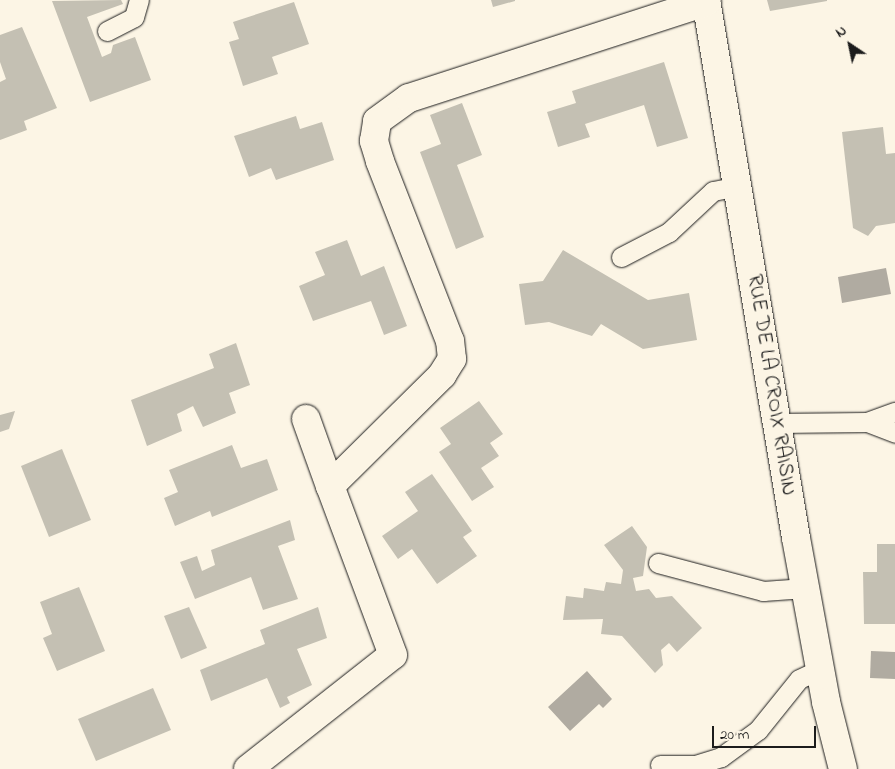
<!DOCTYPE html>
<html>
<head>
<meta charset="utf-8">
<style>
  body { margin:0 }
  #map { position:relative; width:895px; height:769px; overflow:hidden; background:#fcf5e5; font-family:"Indie Flower",sans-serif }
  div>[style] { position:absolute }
  .water>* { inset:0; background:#b0aba1 }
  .building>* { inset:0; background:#c4c0b3 }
  .roads { filter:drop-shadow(0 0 1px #1c1c1c) drop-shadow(0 0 1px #1c1c1c) }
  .service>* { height:19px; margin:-9.5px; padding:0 9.5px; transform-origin:9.5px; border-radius:9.5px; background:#fcf5e5 }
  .minor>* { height:28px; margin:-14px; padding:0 14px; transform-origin:14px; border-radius:14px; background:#fcf5e5 }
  span { translate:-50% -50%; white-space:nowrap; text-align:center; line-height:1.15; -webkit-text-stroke:4px #fcf5e5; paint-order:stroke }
  .street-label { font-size:21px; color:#1c1c1c }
  .north { position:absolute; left:825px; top:20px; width:50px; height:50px; -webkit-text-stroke:4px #fcf5e5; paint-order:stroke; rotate:326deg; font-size:14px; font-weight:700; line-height:20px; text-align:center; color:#1c1c1c }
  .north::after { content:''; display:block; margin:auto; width:18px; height:22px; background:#1c1c1c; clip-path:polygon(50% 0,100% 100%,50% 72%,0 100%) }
  .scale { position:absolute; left:712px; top:726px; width:104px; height:22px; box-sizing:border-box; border:2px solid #1c1c1c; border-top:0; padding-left:6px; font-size:15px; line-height:18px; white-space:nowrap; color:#1c1c1c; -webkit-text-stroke:4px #fcf5e5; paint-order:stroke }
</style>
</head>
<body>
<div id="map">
  <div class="water">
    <i style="clip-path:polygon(886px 268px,891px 294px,842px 303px,838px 277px)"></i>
    <i style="clip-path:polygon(871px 651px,895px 652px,895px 679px,870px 678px)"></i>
    <i style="clip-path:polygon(587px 671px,612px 699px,603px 708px,599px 704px,570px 731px,548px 707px)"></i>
  </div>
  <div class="building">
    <i style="clip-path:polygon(121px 0,123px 4px,87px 17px,102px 57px,111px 53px,113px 45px,135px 37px,151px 80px,90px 102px,52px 1px)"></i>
    <i style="clip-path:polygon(491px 0,515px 0,515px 1px,493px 7px)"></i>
    <i style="clip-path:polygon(767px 0,827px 0,827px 1px,770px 11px)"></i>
    <i style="clip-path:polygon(294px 2px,309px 44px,272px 57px,278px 74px,243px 86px,229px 42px,239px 39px,233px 22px)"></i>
    <i style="clip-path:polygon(22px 27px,57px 108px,24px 121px,27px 130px,0 140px,0 82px,6px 79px,0 62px,0 35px)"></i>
    <i style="clip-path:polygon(664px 62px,688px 138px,657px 147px,644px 105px,585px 124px,590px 137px,558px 147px,547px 112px,576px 103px,572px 91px)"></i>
    <i style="clip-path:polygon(462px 103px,482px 155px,457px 165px,484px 237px,456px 249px,420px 152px,441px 144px,430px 115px)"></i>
    <i style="clip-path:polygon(296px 116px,300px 129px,322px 122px,334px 160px,276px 180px,271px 168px,249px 177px,234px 136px)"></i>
    <i style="clip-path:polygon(883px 127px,886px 154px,895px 153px,895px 223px,876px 226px,868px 236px,853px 228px,842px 132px)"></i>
    <i style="clip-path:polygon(347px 240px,361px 276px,384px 266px,407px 326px,384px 335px,371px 301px,313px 321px,299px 286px,325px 275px,315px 252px)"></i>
    <i style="clip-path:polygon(563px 250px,648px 300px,689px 293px,697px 340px,643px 349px,601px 324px,592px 336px,549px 322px,525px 325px,519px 284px,543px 281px)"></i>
    <i style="clip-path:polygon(236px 343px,250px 385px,229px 393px,236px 413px,203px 427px,193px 406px,177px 414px,182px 431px,147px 446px,131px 400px,214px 368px,209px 354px)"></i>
    <i style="clip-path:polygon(479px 401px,503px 434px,490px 443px,499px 456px,481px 468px,494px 487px,472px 501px,439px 452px,451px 444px,440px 428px)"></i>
    <i style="clip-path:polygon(15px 411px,9px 429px,0 432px,0 415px)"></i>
    <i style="clip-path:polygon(232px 445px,241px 468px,267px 459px,278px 490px,212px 517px,210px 511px,175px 526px,164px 498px,178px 492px,169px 470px)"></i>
    <i style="clip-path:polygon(62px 449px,91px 520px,49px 537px,21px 466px)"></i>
    <i style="clip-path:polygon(432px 474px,472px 531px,463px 537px,477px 556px,437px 584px,412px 549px,398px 559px,382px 536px,418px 511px,405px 492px)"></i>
    <i style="clip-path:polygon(290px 520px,295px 540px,278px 546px,298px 599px,263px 610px,251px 577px,195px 599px,180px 562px,197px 556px,202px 571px,215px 565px,211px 550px)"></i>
    <i style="clip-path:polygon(632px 526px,647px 547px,643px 576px,633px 578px,636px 591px,649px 589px,656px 598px,672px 596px,702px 628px,677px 652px,669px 643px,661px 650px,663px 665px,655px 673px,622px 636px,601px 634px,603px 619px,563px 620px,566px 596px,583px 598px,584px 588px,604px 591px,606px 582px,621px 584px,623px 570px,604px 545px)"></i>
    <i style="clip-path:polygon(877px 544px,895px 544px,895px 624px,864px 624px,863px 572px,877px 572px)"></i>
    <i style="clip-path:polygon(79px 587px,105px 651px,57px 671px,43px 638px,52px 634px,40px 602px)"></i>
    <i style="clip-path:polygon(189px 607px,207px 648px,181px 659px,164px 616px)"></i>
    <i style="clip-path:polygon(318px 607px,327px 638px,297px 649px,312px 685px,287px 697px,290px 703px,280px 708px,267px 678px,211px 701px,200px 670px,265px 644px,260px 630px)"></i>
    <i style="clip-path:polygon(153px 688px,171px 730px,96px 761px,78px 719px)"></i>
  </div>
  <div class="roads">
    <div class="service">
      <i style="left:107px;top:31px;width:30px;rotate:-27deg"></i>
      <i style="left:134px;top:17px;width:18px;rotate:-74deg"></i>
      <i style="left:621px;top:257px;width:54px;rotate:-27.5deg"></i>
      <i style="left:669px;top:232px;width:60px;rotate:-43deg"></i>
      <i style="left:713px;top:191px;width:25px;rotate:-11deg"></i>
      <i style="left:867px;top:422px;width:30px;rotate:21deg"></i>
      <i style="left:777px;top:423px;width:90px;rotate:-0.6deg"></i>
      <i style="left:867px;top:422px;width:30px;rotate:-20deg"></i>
      <i style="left:658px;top:563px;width:109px;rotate:14.9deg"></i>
      <i style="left:763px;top:591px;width:42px;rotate:-4.1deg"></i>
      <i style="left:660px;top:765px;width:35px"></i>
      <i style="left:695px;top:765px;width:27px;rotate:-17deg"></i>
      <i style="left:721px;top:757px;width:46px;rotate:-36.1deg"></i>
      <i style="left:758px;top:730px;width:65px;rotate:-51.2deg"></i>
      <i style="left:799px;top:679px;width:23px;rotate:-25deg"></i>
    </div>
    <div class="minor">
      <i style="left:706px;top:0;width:545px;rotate:80.5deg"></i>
      <i style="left:796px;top:538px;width:167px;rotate:79.6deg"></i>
      <i style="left:826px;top:702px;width:69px;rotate:75.8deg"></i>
      <i style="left:306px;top:419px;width:71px;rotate:70.3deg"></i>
      <i style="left:248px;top:769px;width:184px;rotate:-38.2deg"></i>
      <i style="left:393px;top:655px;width:180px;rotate:-110.4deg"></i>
      <i style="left:330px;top:486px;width:158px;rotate:-44.7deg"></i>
      <i style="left:442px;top:375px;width:19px;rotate:-58deg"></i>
      <i style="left:452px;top:359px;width:18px;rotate:-96deg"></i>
      <i style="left:450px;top:341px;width:193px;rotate:-111.3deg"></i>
      <i style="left:380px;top:161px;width:21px;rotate:-107deg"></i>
      <i style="left:374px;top:141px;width:20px;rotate:-81deg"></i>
      <i style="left:377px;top:121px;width:39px;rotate:-36deg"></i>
      <i style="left:409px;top:98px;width:313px;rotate:-17.9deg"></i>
    </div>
  </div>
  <div class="street-label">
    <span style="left:771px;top:385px;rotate:81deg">RUE DE LA CROIX RAISIN</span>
  </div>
  <div class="north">N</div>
  <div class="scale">20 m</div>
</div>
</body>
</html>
